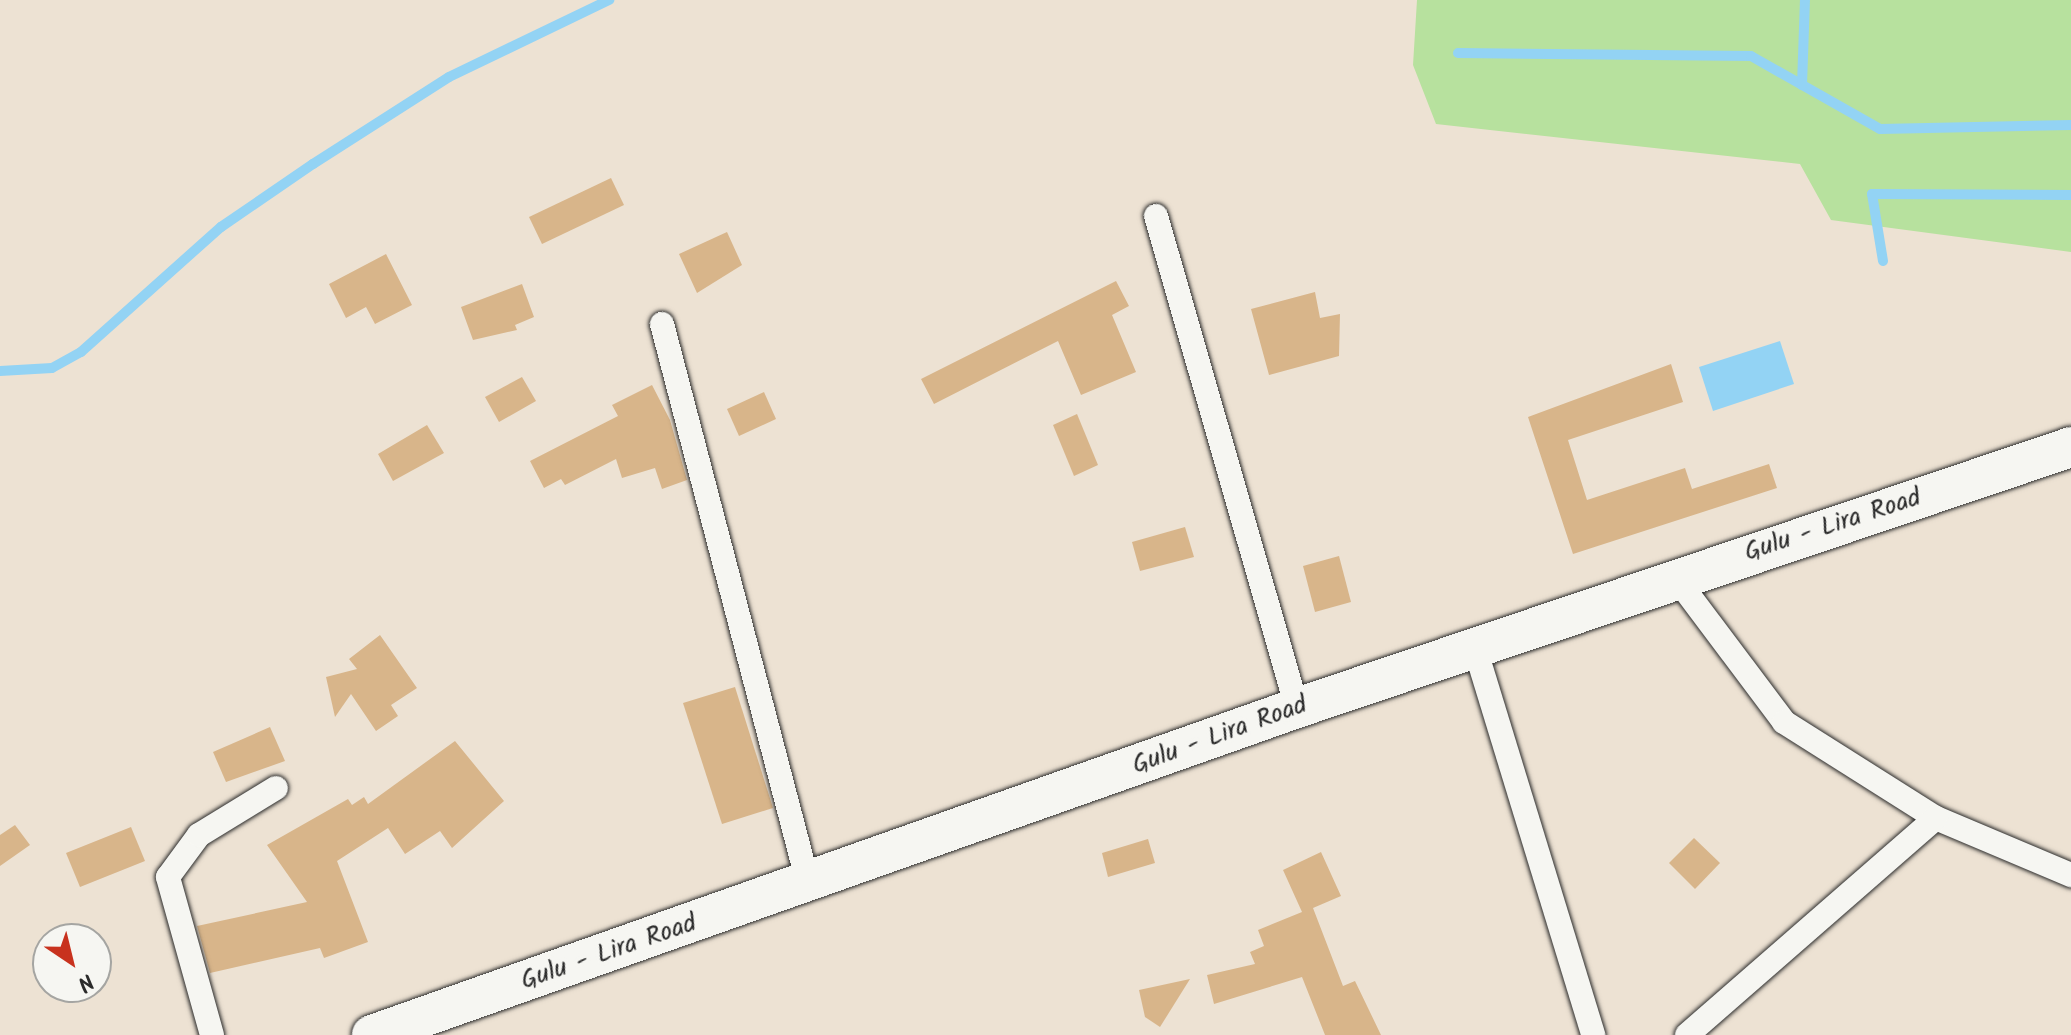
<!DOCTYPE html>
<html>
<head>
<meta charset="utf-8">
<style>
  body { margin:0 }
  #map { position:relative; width:2071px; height:1035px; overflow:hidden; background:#ede2d3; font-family:Kalam,sans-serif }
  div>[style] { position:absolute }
  .green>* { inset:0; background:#b7e19e }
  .water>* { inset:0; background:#93d3f4 }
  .stream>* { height:10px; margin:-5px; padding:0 5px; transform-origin:5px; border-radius:5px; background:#93d3f4 }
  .building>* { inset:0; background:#d8b58a }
  .roads { filter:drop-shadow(0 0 2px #2b2b2b) drop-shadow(0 0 2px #2b2b2b) }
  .minor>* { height:24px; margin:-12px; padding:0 12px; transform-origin:12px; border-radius:12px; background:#f6f6f2 }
  .primary>* { height:40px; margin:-20px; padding:0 20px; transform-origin:20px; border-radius:20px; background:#f6f6f2 }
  span { translate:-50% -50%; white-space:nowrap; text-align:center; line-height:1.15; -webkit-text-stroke:7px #f6f6f2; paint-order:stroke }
  .street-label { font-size:26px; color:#2b2b2b }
  .north { position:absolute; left:32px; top:923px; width:80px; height:80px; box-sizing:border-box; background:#f6f6f2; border:2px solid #a5a5a2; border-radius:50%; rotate:145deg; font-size:22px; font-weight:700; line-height:32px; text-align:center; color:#2b2b2b }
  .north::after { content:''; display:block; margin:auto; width:28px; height:36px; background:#c8321e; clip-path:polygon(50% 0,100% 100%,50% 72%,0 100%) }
</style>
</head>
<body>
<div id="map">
  <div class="green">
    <i style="clip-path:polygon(1417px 0,2071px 0,2071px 252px,1831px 220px,1800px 164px,1436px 124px,1413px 65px)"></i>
  </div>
  <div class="water">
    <i style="clip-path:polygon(1780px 341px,1794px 384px,1713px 411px,1699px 367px)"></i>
  </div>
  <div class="stream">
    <i style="left:1458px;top:53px;width:293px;rotate:0.6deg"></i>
    <i style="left:1751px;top:56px;width:148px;rotate:29.5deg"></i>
    <i style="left:1880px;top:129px;width:191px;rotate:-1.2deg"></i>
    <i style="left:1802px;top:85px;width:85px;rotate:-88deg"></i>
    <i style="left:1883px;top:261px;width:68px;rotate:-99.3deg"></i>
    <i style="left:1872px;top:194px;width:199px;rotate:0.3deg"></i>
    <i style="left:0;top:371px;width:52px;rotate:-3.3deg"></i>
    <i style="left:52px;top:368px;width:33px;rotate:-29deg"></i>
    <i style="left:81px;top:352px;width:188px;rotate:-41.8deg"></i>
    <i style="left:221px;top:227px;width:112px;rotate:-34.4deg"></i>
    <i style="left:313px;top:164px;width:161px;rotate:-32.6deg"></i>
    <i style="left:449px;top:77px;width:178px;rotate:-25.7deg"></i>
  </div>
  <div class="building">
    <i style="clip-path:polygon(611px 178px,624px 205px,542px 244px,529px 217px)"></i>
    <i style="clip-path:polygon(727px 232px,742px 265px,697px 293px,679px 254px)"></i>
    <i style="clip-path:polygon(386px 254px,412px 305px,375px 324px,366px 307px,346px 318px,329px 284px)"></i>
    <i style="clip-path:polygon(1116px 281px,1129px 306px,1112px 315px,1136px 372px,1081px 395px,1058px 341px,934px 404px,921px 379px)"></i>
    <i style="clip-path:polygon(522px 284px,534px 317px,515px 325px,517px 330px,473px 340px,461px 307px)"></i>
    <i style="clip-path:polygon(1315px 292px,1320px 318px,1340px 314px,1339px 356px,1269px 375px,1251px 309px)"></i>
    <i style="clip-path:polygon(1671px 364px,1683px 402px,1568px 440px,1587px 500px,1685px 468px,1692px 489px,1769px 464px,1777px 488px,1573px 554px,1528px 417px)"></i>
    <i style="clip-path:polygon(522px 377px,536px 401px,499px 422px,485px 397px)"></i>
    <i style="clip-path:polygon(652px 385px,670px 420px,687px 480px,662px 489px,655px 468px,622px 478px,616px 459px,565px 485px,561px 479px,544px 488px,530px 461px,618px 416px,612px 405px)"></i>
    <i style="clip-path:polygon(764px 392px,776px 419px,739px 436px,727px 409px)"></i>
    <i style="clip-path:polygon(1077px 414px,1098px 465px,1074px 476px,1053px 425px)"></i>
    <i style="clip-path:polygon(427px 425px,444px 453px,393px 481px,378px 454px)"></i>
    <i style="clip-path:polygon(1185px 527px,1194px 557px,1140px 571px,1132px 542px)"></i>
    <i style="clip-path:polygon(1339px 556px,1351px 602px,1315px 612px,1303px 566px)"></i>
    <i style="clip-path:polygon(380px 635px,417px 688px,391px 705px,398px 716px,376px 731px,351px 694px,335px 717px,326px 677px,357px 669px,349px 659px)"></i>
    <i style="clip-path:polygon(735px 687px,773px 808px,722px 824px,683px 703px)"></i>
    <i style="clip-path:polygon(270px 727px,285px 761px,226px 782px,213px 752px)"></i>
    <i style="clip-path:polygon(455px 741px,504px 801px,452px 848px,440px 831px,405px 854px,388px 828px,337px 861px,368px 942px,324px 958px,320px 948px,210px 973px,197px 926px,307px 902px,267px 845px,348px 799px,352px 805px,364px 797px,368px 804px)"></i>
    <i style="clip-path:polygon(15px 825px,30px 845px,0 866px,0 835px)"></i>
    <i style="clip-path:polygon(131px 827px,145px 861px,80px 887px,66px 853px)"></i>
    <i style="clip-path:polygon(1694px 838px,1720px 863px,1695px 889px,1669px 863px)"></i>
    <i style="clip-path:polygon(1148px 839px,1155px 863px,1108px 877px,1102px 853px)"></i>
    <i style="clip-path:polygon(1321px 852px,1341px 896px,1313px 908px,1343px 986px,1355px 981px,1381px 1035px,1325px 1035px,1302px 977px,1214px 1004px,1207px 975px,1255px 964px,1250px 952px,1264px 946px,1258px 930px,1302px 912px,1283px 870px)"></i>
    <i style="clip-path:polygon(1190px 979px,1160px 1027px,1145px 1017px,1139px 990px)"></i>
  </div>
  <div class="roads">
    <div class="minor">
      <i style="left:1156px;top:216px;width:512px;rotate:74.01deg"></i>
      <i style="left:662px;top:324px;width:578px;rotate:75.36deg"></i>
      <i style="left:1676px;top:578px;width:180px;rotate:53.1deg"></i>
      <i style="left:1784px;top:722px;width:180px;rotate:32.3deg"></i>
      <i style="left:1936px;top:818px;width:147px;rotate:22.9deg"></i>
      <i style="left:1475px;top:648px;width:405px;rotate:73deg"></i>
      <i style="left:212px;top:1035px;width:164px;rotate:-105.6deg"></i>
      <i style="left:168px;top:877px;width:52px;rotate:-53.6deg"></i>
      <i style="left:199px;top:835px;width:90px;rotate:-31.4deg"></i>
      <i style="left:1687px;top:1035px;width:330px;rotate:-41.1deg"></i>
    </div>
    <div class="primary">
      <i style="left:372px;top:1035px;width:981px;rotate:-19.47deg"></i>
      <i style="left:1297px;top:708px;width:817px;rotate:-18.63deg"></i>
    </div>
  </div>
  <div class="street-label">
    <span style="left:1833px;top:526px;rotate:-18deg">Gulu - Lira Road</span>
    <span style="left:1220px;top:736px;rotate:-20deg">Gulu - Lira Road</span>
    <span style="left:609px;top:953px;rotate:-19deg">Gulu - Lira Road</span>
  </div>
  <div class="north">N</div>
</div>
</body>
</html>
